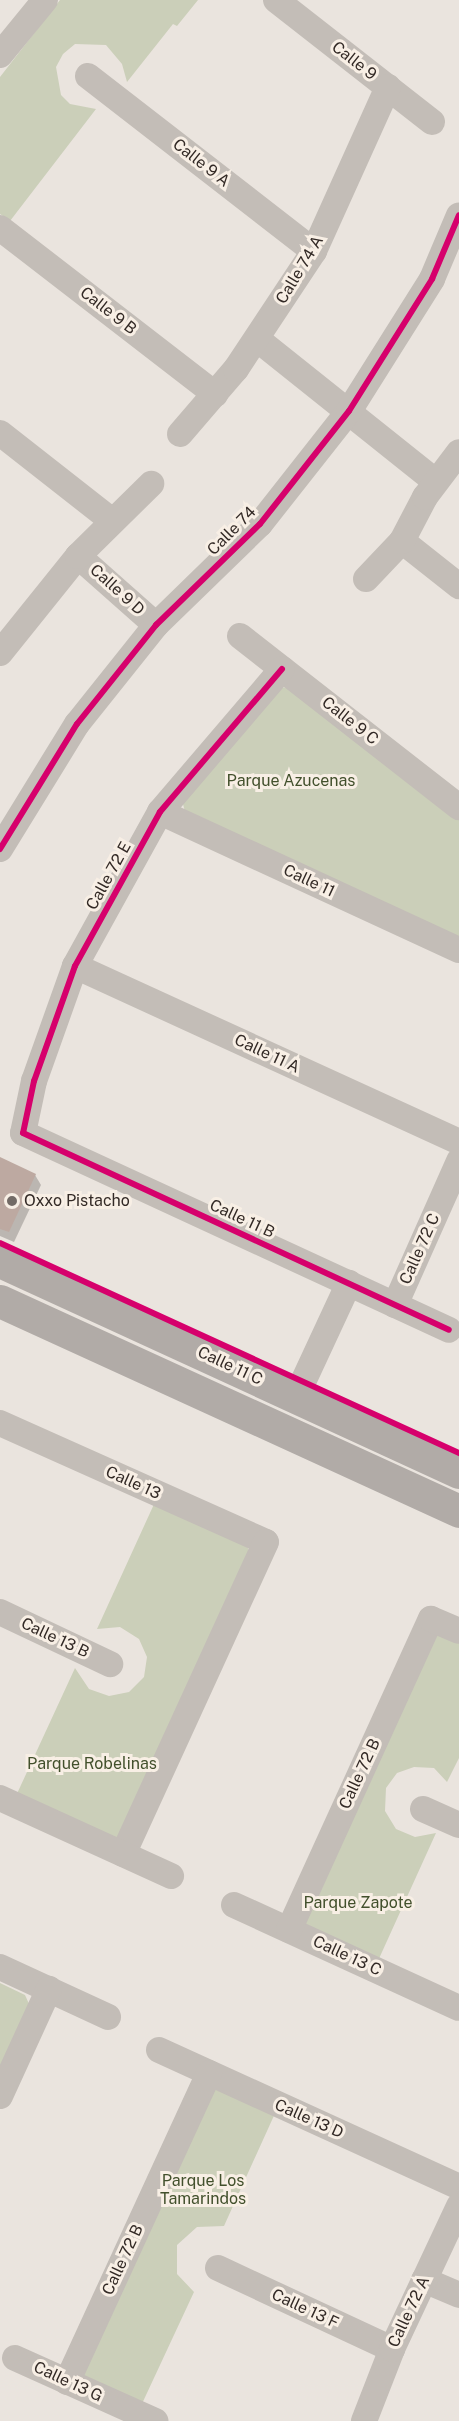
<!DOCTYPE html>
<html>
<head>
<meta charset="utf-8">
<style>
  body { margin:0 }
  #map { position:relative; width:459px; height:2421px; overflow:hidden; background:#eae4de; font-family:"Public Sans",sans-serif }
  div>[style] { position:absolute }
  .green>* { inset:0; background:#cbcfb9 }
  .shadow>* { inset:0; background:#0003 }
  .building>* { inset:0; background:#bda9a1 }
  .minor>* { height:26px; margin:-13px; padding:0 13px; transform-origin:13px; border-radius:13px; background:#c3bdb7 }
  .major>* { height:33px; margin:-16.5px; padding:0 16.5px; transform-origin:16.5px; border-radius:16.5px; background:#b1aba7 }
  .cycleway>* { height:6px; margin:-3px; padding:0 3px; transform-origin:3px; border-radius:3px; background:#d6006c }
  .dots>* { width:16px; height:16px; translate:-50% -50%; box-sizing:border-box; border:3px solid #f8efe5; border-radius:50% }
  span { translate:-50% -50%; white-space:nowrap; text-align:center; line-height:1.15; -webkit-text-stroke:6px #f8efe5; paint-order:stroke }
  .street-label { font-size:16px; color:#332a26 }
  .park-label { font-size:16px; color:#42502c }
  .poi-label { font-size:16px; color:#332a26 }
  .left { translate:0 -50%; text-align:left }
</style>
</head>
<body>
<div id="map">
  <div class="green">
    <i style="clip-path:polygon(60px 0,198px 0,177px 26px,173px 24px,127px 82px,122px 64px,106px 45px,75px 44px,63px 54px,56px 67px,61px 95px,70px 104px,96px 109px,10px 221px,0 214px,0 77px)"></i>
    <i style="clip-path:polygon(289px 687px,459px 820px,459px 938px,185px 812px,182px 800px,277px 688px)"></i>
    <i style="clip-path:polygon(155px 1502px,246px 1543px,250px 1554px,121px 1837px,111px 1841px,15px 1798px,75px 1668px,89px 1689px,109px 1696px,129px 1692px,144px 1677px,147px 1657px,139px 1639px,120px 1627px,97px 1629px)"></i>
    <i style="clip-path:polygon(443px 1633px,459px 1641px,459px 1758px,447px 1782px,434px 1768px,414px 1767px,397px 1773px,386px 1788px,385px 1811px,396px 1829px,415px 1837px,436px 1833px,377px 1963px,308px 1931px,303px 1922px,433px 1637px)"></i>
    <i style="clip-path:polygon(0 1983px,25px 1995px,30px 2006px,0 2070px)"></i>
    <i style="clip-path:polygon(213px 2089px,277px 2109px,224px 2226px,197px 2227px,177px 2245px,177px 2274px,194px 2292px,140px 2408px,85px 2382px,82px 2372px)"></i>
  </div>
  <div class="shadow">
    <i style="clip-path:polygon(0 1159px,35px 1175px,41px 1185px,14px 1242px,0 1236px)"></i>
  </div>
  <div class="building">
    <i style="clip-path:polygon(0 1157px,36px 1174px,9px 1232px,0 1229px)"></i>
  </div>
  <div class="minor">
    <i style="left:276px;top:0;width:198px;rotate:38deg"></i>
    <i style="left:0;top:55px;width:71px;rotate:-50.7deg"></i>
    <i style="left:88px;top:76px;width:286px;rotate:37.8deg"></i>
    <i style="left:0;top:228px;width:272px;rotate:37.7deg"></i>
    <i style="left:257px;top:339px;width:228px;rotate:38.6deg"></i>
    <i style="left:0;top:433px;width:141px;rotate:38.1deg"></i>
    <i style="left:180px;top:434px;width:86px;rotate:-49.3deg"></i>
    <i style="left:236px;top:369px;width:141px;rotate:-56.5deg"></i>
    <i style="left:314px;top:251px;width:180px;rotate:-65.7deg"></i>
    <i style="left:402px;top:541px;width:73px;rotate:38.3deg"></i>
    <i style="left:78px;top:556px;width:104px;rotate:41.5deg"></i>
    <i style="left:366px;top:579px;width:52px;rotate:-46.5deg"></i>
    <i style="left:402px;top:541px;width:50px;rotate:-62.4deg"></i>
    <i style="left:425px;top:497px;width:56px;rotate:-52.9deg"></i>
    <i style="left:240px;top:636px;width:278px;rotate:38deg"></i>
    <i style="left:0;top:653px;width:124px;rotate:-51.2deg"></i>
    <i style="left:78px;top:556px;width:103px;rotate:-44.6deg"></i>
    <i style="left:282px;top:669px;width:188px;rotate:130.5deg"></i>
    <i style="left:160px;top:812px;width:176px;rotate:118.9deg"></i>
    <i style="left:75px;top:966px;width:122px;rotate:109.6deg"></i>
    <i style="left:34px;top:1081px;width:53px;rotate:101.9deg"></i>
    <i style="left:23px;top:1133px;width:469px;rotate:24.8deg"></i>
    <i style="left:160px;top:812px;width:329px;rotate:24.8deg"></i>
    <i style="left:0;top:849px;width:147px;rotate:-58.4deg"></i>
    <i style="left:77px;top:724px;width:127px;rotate:-51.4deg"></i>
    <i style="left:156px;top:625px;width:145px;rotate:-44.2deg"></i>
    <i style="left:260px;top:524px;width:144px;rotate:-51.8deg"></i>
    <i style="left:349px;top:411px;width:156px;rotate:-57.8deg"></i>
    <i style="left:432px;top:279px;width:69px;rotate:-67.1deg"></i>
    <i style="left:75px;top:966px;width:422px;rotate:24.6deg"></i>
    <i style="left:395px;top:1305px;width:158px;rotate:-66deg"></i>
    <i style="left:296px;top:1397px;width:126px;rotate:-65.1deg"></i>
    <i style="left:0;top:1423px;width:291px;rotate:24.1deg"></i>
    <i style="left:266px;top:1542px;width:343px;rotate:114.6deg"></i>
    <i style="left:0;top:1612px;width:122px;rotate:25.3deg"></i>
    <i style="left:0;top:1798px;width:188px;rotate:24.5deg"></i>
    <i style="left:423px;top:1809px;width:39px;rotate:24deg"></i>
    <i style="left:234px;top:1905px;width:247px;rotate:24.6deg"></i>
    <i style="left:289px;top:1930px;width:342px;rotate:-65.5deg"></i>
    <i style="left:431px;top:1619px;width:30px;rotate:23deg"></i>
    <i style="left:0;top:1967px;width:119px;rotate:24.8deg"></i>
    <i style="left:159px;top:2050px;width:330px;rotate:24.5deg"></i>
    <i style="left:0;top:2096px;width:118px;rotate:-65.4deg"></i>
    <i style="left:218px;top:2268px;width:192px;rotate:25deg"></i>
    <i style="left:424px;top:2280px;width:38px;rotate:23deg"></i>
    <i style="left:15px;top:2358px;width:154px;rotate:24.2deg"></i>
    <i style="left:67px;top:2382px;width:340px;rotate:-65.3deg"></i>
    <i style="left:364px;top:2421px;width:77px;rotate:-68.7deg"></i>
    <i style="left:392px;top:2349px;width:158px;rotate:-64.9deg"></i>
  </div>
  <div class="major">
    <i style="left:0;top:1261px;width:505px;rotate:24.69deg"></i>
    <i style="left:0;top:1301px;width:505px;rotate:24.58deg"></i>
  </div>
  <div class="cycleway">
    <i style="left:282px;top:669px;width:188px;rotate:130.5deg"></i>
    <i style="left:160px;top:812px;width:176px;rotate:118.9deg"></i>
    <i style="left:75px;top:966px;width:122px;rotate:109.6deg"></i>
    <i style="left:34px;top:1081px;width:53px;rotate:101.9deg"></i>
    <i style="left:23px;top:1133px;width:469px;rotate:24.8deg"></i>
    <i style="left:0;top:849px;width:147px;rotate:-58.4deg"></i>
    <i style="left:77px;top:724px;width:127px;rotate:-51.4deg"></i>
    <i style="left:156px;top:625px;width:145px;rotate:-44.2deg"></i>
    <i style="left:260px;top:524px;width:144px;rotate:-51.8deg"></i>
    <i style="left:349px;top:411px;width:156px;rotate:-57.8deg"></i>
    <i style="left:432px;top:279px;width:69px;rotate:-67.1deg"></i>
    <i style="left:0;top:1243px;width:505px;rotate:24.58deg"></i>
  </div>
  <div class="dots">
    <i style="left:12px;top:1201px;background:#736b66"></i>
  </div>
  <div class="street-label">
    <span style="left:354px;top:61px;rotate:38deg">Calle 9</span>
    <span style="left:201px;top:163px;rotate:38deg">Calle 9 A</span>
    <span style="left:300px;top:270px;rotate:-59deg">Calle 74 A</span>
    <span style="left:108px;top:311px;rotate:38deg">Calle 9 B</span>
    <span style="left:232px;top:531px;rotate:-45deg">Calle 74</span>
    <span style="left:117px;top:590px;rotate:42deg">Calle 9 D</span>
    <span style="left:350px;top:721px;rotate:38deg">Calle 9 C</span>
    <span style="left:109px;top:876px;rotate:-61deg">Calle 72 E</span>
    <span style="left:309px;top:881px;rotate:25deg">Calle 11</span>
    <span style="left:267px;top:1054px;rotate:25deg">Calle 11 A</span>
    <span style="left:242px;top:1219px;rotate:25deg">Calle 11 B</span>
    <span style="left:420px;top:1249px;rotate:-66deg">Calle 72 C</span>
    <span style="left:230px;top:1366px;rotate:25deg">Calle 11 C</span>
    <span style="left:133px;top:1483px;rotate:24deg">Calle 13</span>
    <span style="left:55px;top:1638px;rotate:25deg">Calle 13 B</span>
    <span style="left:360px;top:1774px;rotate:-65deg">Calle 72 B</span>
    <span style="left:347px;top:1956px;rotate:25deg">Calle 13 C</span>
    <span style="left:309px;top:2119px;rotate:24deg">Calle 13 D</span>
    <span style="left:123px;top:2260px;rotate:-65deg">Calle 72 B</span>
    <span style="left:305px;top:2309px;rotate:25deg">Calle 13 F</span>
    <span style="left:409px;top:2312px;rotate:-65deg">Calle 72 A</span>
    <span style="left:68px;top:2382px;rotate:25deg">Calle 13 G</span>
  </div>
  <div class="park-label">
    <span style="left:291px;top:781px">Parque Azucenas</span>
    <span style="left:92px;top:1764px">Parque Robelinas</span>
    <span style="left:358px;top:1903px">Parque Zapote</span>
    <span style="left:203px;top:2190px">Parque Los<br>Tamarindos</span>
  </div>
  <div class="poi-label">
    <span class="left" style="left:24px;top:1201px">Oxxo Pistacho</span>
  </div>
</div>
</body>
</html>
